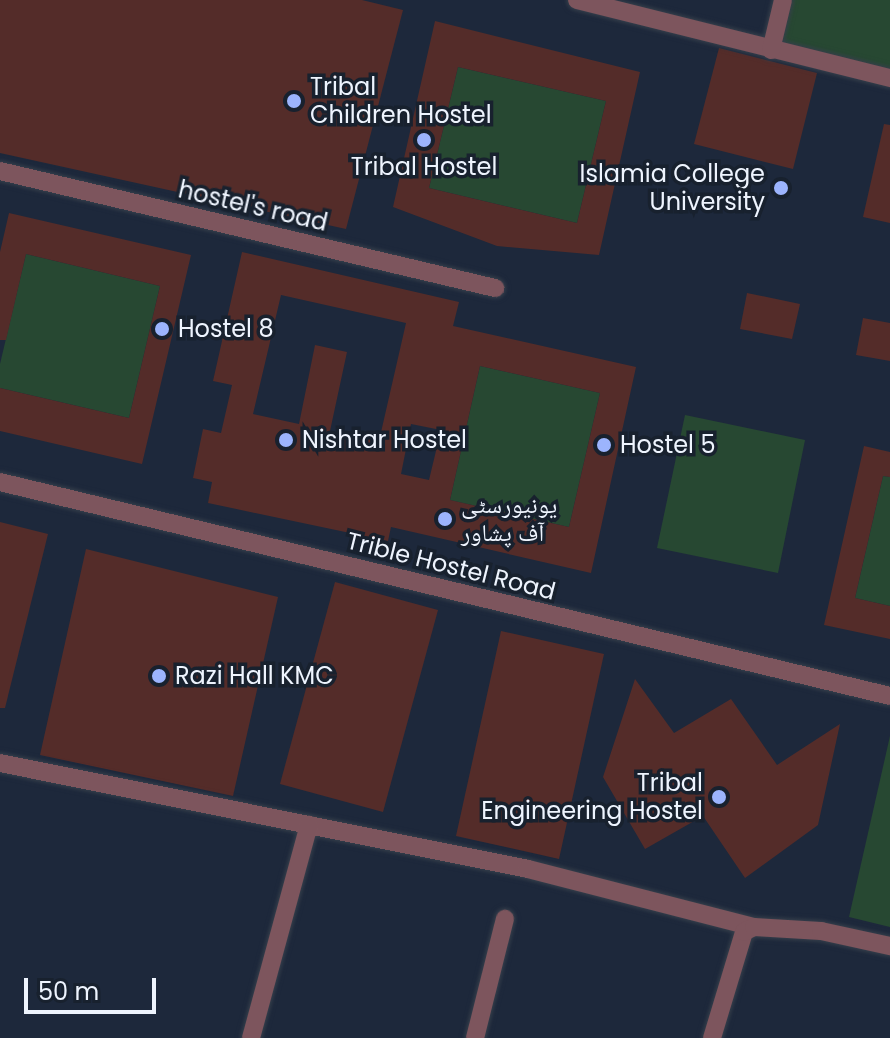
<!DOCTYPE html>
<html>
<head>
<meta charset="utf-8">
<style>
  body { margin:0 }
  #map { position:relative; width:890px; height:1038px; overflow:hidden; background:#18212e; font-family:Poppins,"Noto Naskh Arabic",sans-serif }
  div>[style] { position:absolute }
  .built>* { inset:0; background:#1d283b }
  .green>* { inset:0; background:#274832 }
  .building>* { inset:0; background:#542c29 }
  .roads { filter:drop-shadow(0 0 2px #363f4b) drop-shadow(0 0 2px #363f4b) }
  .street>* { height:18px; margin:-9px; padding:0 9px; transform-origin:9px; border-radius:9px; background:#7d555d }
  .dots>* { width:22px; height:22px; translate:-50% -50%; box-sizing:border-box; border:4px solid #18212e; border-radius:50% }
  span { translate:-50% -50%; white-space:nowrap; text-align:center; line-height:1.15; -webkit-text-stroke:7px #18212e; paint-order:stroke }
  .poi-label { font-size:24px; color:#eef4fe }
  .left { translate:0 -50%; text-align:left }
  .right { translate:-100% -50%; text-align:right }
  .street-label { font-size:24px; color:#eef4fe }
  .scale { position:absolute; left:24px; top:978px; width:132px; height:36px; box-sizing:border-box; border:4px solid #eef4fe; border-top:0; padding-left:10px; font-size:24px; line-height:28px; white-space:nowrap; color:#eef4fe; -webkit-text-stroke:6px #18212e; paint-order:stroke }
</style>
</head>
<body>
<div id="map">
  <div class="built">
    <i style="clip-path:polygon(0 0,890px 0,890px 1038px,0 1038px)"></i>
  </div>
  <div class="green">
    <i style="clip-path:polygon(783px 0,890px 0,890px 78px,771px 50px)"></i>
    <i style="clip-path:polygon(458px 67px,606px 101px,577px 223px,429px 188px)"></i>
    <i style="clip-path:polygon(26px 254px,160px 286px,129px 418px,0 388px,0 364px)"></i>
    <i style="clip-path:polygon(480px 366px,600px 393px,569px 527px,450px 500px)"></i>
    <i style="clip-path:polygon(685px 415px,805px 440px,778px 573px,657px 548px)"></i>
    <i style="clip-path:polygon(883px 476px,890px 477px,890px 606px,855px 598px)"></i>
    <i style="clip-path:polygon(890px 736px,890px 927px,849px 917px)"></i>
  </div>
  <div class="building">
    <i style="clip-path:polygon(0 0,362px 0,403px 10px,346px 229px,0 153px)"></i>
    <i style="clip-path:polygon(evenodd,435px 21px,640px 72px,599px 255px,497px 246px,393px 207px,435px 21px,458px 67px,606px 101px,577px 223px,429px 188px,458px 67px)"></i>
    <i style="clip-path:polygon(719px 48px,817px 73px,793px 169px,694px 144px)"></i>
    <i style="clip-path:polygon(884px 124px,890px 125px,890px 223px,863px 217px)"></i>
    <i style="clip-path:polygon(9px 213px,191px 255px,142px 464px,0 431px,0 388px,129px 418px,160px 286px,26px 254px,6px 340px,0 340px,0 252px)"></i>
    <i style="clip-path:polygon(evenodd,242px 252px,459px 302px,453px 326px,636px 367px,591px 573px,391px 527px,388px 541px,208px 503px,212px 482px,193px 478px,203px 429px,221px 433px,232px 385px,213px 381px,242px 252px,281px 295px,406px 323px,379px 441px,330px 431px,347px 352px,315px 345px,299px 424px,253px 414px,281px 295px,242px 252px,480px 366px,600px 393px,569px 527px,450px 500px,480px 366px,242px 252px,411px 424px,441px 430px,429px 480px,401px 474px,411px 424px)"></i>
    <i style="clip-path:polygon(747px 293px,800px 304px,792px 339px,740px 329px)"></i>
    <i style="clip-path:polygon(863px 318px,890px 323px,890px 361px,856px 355px)"></i>
    <i style="clip-path:polygon(864px 446px,890px 452px,890px 477px,883px 476px,855px 598px,890px 606px,890px 639px,824px 625px)"></i>
    <i style="clip-path:polygon(0 522px,48px 534px,5px 708px,0 708px)"></i>
    <i style="clip-path:polygon(86px 549px,278px 597px,233px 796px,40px 755px)"></i>
    <i style="clip-path:polygon(335px 582px,438px 610px,383px 812px,280px 784px)"></i>
    <i style="clip-path:polygon(501px 631px,604px 654px,559px 859px,456px 836px)"></i>
    <i style="clip-path:polygon(635px 679px,674px 733px,731px 699px,777px 765px,840px 724px,818px 825px,745px 878px,703px 816px,645px 849px,603px 777px)"></i>
  </div>
  <div class="roads">
    <div class="street">
      <i style="left:577px;top:0;width:323px;rotate:14deg"></i>
      <i style="left:771px;top:50px;width:51px;rotate:-76.5deg"></i>
      <i style="left:0;top:171px;width:509px;rotate:13.3deg"></i>
      <i style="left:0;top:482px;width:915px;rotate:13.52deg"></i>
      <i style="left:0;top:763px;width:539px;rotate:11.35deg"></i>
      <i style="left:528px;top:869px;width:233px;rotate:14.4deg"></i>
      <i style="left:251px;top:1038px;width:221px;rotate:-74.8deg"></i>
      <i style="left:475px;top:1038px;width:123px;rotate:-75.9deg"></i>
      <i style="left:712px;top:1038px;width:111px;rotate:-73.2deg"></i>
      <i style="left:744px;top:932px;width:11px;rotate:-27deg"></i>
      <i style="left:754px;top:927px;width:67px;rotate:3.4deg"></i>
      <i style="left:821px;top:931px;width:71px;rotate:12.3deg"></i>
    </div>
  </div>
  <div class="dots">
    <i style="left:294px;top:101px;background:#9cb4fd"></i>
    <i style="left:424px;top:140px;background:#9cb4fd"></i>
    <i style="left:781px;top:188px;background:#9cb4fd"></i>
    <i style="left:162px;top:329px;background:#9cb4fd"></i>
    <i style="left:286px;top:440px;background:#9cb4fd"></i>
    <i style="left:604px;top:445px;background:#9cb4fd"></i>
    <i style="left:445px;top:519px;background:#9cb4fd"></i>
    <i style="left:159px;top:676px;background:#9cb4fd"></i>
    <i style="left:719px;top:797px;background:#9cb4fd"></i>
  </div>
  <div class="poi-label">
    <span class="left" style="left:310px;top:101px">Tribal<br>Children Hostel</span>
    <span style="left:424px;top:167px">Tribal Hostel</span>
    <span class="right" style="left:765px;top:188px">Islamia College<br>University</span>
    <span class="left" style="left:178px;top:329px">Hostel 8</span>
    <span class="left" style="left:302px;top:440px">Nishtar Hostel</span>
    <span class="left" style="left:620px;top:445px">Hostel 5</span>
    <span class="left" style="left:461px;top:519px">یونیورسٹی<br>آف پشاور</span>
    <span class="left" style="left:175px;top:676px">Razi Hall KMC</span>
    <span class="right" style="left:703px;top:797px">Tribal<br>Engineering Hostel</span>
  </div>
  <div class="street-label">
    <span style="left:253px;top:206px;rotate:13deg">hostel's road</span>
    <span style="left:451px;top:566px;rotate:14deg">Trible Hostel Road</span>
  </div>
  <div class="scale">50 m</div>
</div>
</body>
</html>
